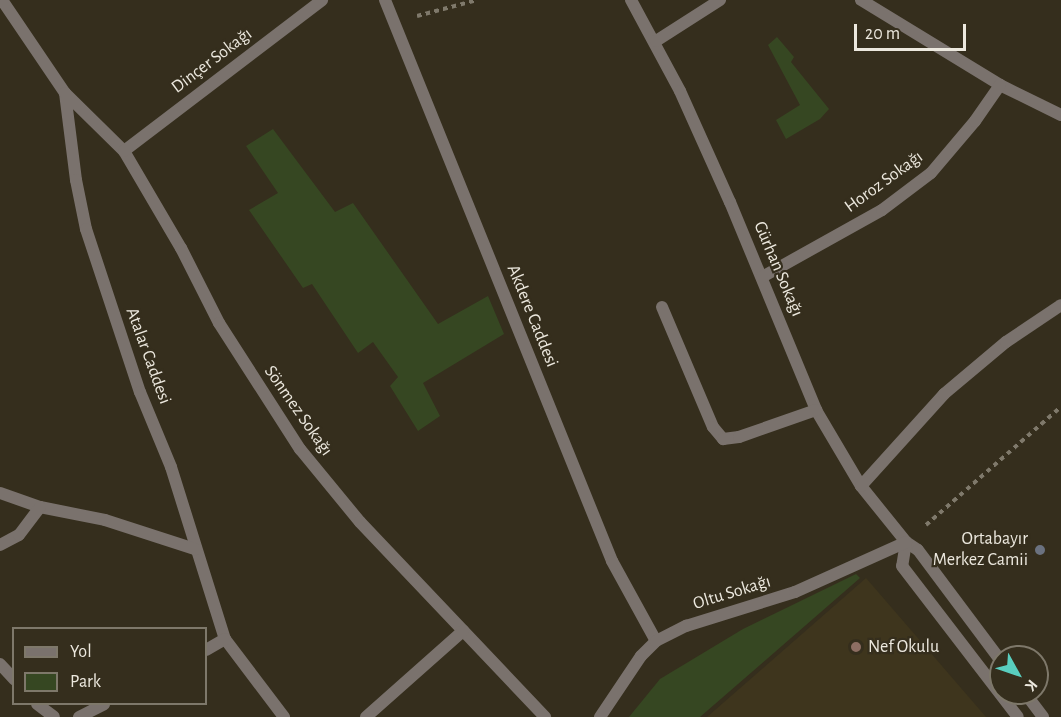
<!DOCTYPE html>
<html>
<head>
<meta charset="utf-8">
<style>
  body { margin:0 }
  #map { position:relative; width:1061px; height:717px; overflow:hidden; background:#352e1d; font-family:"Alegreya Sans",sans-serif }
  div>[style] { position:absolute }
  .built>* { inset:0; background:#3e351d }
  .green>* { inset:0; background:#364722 }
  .path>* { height:4px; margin-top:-2px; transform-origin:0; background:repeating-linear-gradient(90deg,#7f796b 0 4.5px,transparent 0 9px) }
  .street>* { height:12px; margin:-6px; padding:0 6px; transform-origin:6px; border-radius:6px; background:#7a726d }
  .dots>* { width:16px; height:16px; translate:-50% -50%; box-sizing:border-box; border:3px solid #352e1d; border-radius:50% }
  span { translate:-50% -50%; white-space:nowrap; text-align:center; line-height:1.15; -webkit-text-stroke:4.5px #352e1d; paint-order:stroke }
  .street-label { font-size:18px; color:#ece8de }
  .poi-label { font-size:18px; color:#ece8de }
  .right { translate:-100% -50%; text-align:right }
  .left { translate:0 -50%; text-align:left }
  .legend { position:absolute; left:12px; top:627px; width:195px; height:78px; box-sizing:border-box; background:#352e1d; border:2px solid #7e786a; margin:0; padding:8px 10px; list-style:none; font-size:18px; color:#ece8de }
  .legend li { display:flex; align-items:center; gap:12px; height:30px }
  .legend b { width:30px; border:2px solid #7e786a }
  .north { position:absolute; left:989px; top:645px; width:60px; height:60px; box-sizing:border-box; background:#352e1d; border:2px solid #7e786a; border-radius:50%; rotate:130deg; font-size:16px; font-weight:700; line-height:24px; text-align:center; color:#ece8de }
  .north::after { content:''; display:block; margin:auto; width:21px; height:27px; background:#59cebf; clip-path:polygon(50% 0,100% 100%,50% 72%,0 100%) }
  .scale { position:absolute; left:854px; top:24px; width:112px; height:27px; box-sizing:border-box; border:3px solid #ece8de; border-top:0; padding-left:8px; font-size:18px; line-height:21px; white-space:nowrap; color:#ece8de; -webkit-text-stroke:4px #352e1d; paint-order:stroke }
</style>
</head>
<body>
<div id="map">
  <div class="built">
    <i style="clip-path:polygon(866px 578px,986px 717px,707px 717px)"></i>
  </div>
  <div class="green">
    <i style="clip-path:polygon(777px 37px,794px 57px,791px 62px,829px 109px,820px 119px,786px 139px,776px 120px,800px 105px,768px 45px)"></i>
    <i style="clip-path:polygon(273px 129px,335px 212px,353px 203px,438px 324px,488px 296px,504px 334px,423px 383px,440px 416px,418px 431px,390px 386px,398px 377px,373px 342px,358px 353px,312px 284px,303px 288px,249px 210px,278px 193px,246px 146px)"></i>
    <i style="clip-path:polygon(856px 574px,860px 578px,700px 717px,629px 717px,660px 679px,743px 629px)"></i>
  </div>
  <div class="path">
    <i style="left:417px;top:16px;width:62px;rotate:-14.9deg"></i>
    <i style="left:926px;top:525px;width:179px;rotate:-41.2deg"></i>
  </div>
  <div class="street">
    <i style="left:2px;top:0;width:112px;rotate:55.9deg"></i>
    <i style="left:65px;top:93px;width:88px;rotate:82.8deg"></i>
    <i style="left:76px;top:180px;width:50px;rotate:78.5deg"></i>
    <i style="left:86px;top:229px;width:172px;rotate:71.7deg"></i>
    <i style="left:140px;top:392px;width:81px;rotate:67.5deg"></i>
    <i style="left:171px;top:467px;width:180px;rotate:72.6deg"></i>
    <i style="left:225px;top:639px;width:98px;rotate:52.9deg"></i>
    <i style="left:385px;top:0;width:605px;rotate:67.97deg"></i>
    <i style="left:612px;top:561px;width:91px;rotate:61.2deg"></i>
    <i style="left:631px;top:0;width:103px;rotate:61.7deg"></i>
    <i style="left:680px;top:91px;width:122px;rotate:65.8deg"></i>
    <i style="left:730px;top:202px;width:225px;rotate:67.5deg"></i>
    <i style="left:816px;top:410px;width:88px;rotate:59.4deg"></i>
    <i style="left:861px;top:486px;width:72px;rotate:51.2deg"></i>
    <i style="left:906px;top:542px;width:14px;rotate:34deg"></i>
    <i style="left:918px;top:550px;width:139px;rotate:53.2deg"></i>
    <i style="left:861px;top:0;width:163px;rotate:31.4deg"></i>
    <i style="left:1000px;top:85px;width:68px;rotate:26.2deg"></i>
    <i style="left:656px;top:41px;width:76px;rotate:-32.6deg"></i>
    <i style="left:65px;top:93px;width:83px;rotate:44.5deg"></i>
    <i style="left:124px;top:151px;width:113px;rotate:59.6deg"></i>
    <i style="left:181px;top:248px;width:84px;rotate:63.1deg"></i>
    <i style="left:219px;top:323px;width:150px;rotate:57.3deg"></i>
    <i style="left:300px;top:449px;width:94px;rotate:50.6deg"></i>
    <i style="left:360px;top:522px;width:269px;rotate:46.5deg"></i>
    <i style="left:124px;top:151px;width:249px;rotate:-37.3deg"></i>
    <i style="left:762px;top:277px;width:137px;rotate:-29.2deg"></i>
    <i style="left:882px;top:210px;width:61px;rotate:-37.1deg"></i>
    <i style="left:931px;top:173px;width:68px;rotate:-49.8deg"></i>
    <i style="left:975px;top:121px;width:44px;rotate:-55.2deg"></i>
    <i style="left:662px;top:307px;width:130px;rotate:67deg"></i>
    <i style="left:713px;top:427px;width:16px;rotate:50deg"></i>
    <i style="left:723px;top:439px;width:16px;rotate:-7deg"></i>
    <i style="left:739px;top:437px;width:82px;rotate:-19.3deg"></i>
    <i style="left:861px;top:486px;width:124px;rotate:-47.9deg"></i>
    <i style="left:944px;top:394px;width:81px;rotate:-40deg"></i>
    <i style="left:1006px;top:342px;width:66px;rotate:-33.9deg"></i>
    <i style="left:0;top:493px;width:42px;rotate:19.3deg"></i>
    <i style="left:40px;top:507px;width:66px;rotate:11.3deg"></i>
    <i style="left:105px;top:520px;width:95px;rotate:17.9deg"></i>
    <i style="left:906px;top:542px;width:24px;rotate:99deg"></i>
    <i style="left:902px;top:566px;width:190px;rotate:52.5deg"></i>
    <i style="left:0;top:545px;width:21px;rotate:-28deg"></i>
    <i style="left:19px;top:535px;width:35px;rotate:-53deg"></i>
    <i style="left:206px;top:650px;width:22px;rotate:-30deg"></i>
    <i style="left:0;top:664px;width:21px;rotate:47deg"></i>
    <i style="left:1025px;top:693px;width:30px;rotate:53deg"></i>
    <i style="left:37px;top:704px;width:21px;rotate:37deg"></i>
    <i style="left:79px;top:717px;width:28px;rotate:-27deg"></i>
    <i style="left:366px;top:717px;width:130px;rotate:-41.6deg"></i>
    <i style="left:600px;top:717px;width:73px;rotate:-56.1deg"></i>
    <i style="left:641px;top:656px;width:21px;rotate:-45deg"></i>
    <i style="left:656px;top:641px;width:34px;rotate:-27deg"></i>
    <i style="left:686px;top:626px;width:114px;rotate:-17.3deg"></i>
    <i style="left:795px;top:592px;width:122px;rotate:-24.2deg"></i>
  </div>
  <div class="dots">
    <i style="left:1040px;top:550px;background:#6b7280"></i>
    <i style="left:856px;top:647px;background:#8d6e63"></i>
  </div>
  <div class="street-label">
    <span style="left:212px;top:61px;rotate:-37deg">Dinçer Sokağı</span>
    <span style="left:884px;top:182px;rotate:-36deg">Horoz Sokağı</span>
    <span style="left:778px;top:269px;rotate:67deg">Gürhan Sokağı</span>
    <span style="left:532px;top:316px;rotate:68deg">Akdere Caddesi</span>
    <span style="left:148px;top:356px;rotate:70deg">Atalar Caddesi</span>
    <span style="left:298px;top:411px;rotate:55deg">Sönmez Sokağı</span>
    <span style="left:732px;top:593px;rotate:-17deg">Oltu Sokağı</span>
  </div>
  <div class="poi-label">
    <span class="right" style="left:1028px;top:550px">Ortabayır<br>Merkez Camii</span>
    <span class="left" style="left:868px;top:647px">Nef Okulu</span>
  </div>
  <ul class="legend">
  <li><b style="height:8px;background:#7a726d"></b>Yol</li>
  <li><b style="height:16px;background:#364722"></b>Park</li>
  </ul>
  <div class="north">K</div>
  <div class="scale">20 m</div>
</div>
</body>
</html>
